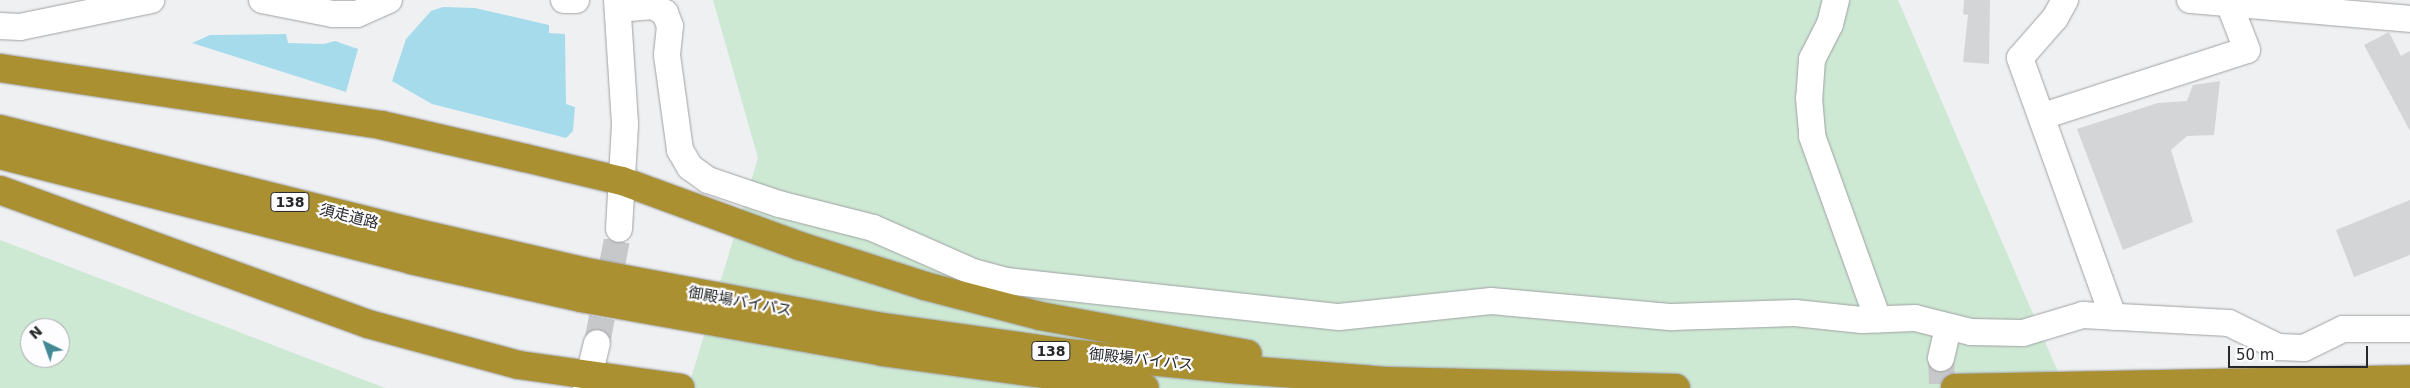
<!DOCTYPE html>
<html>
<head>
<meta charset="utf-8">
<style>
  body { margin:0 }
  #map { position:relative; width:2410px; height:388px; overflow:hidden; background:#eff0f2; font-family:"DejaVu Sans","Noto Sans JP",sans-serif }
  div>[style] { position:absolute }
  .green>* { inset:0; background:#cde9d4 }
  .water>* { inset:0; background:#a6dbec }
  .building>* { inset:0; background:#d4d5d6 }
  .minor-tunnel>* { height:26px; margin-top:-13px; transform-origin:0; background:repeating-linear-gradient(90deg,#c7c8ca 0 26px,transparent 0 39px) }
  .roads { filter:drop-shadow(0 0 1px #a0a1a2) drop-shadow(0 0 1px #a0a1a2) }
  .minor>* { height:26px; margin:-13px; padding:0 13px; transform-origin:13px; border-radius:13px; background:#fff }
  .highway>* { height:28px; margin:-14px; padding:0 14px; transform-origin:14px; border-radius:14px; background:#ab9032 }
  span { translate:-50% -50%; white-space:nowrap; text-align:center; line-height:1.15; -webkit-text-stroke:4.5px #fdfdff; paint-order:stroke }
  .shield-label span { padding:1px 4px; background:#fdfdff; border:1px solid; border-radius:4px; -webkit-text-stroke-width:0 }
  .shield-label { font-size:14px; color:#272828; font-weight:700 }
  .street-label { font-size:15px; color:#272828 }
  .north { position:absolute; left:20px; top:318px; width:50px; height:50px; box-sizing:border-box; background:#fdfdff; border:1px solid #a7a8a9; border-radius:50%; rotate:318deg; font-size:14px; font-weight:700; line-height:20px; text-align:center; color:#272828 }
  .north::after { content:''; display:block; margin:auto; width:18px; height:22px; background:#438994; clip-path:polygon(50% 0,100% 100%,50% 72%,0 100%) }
  .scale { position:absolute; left:2228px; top:346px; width:140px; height:22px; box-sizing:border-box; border:2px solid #272828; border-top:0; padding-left:6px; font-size:15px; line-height:18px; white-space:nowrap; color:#272828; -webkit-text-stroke:4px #fdfdff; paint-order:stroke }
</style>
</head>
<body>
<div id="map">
  <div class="green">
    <i style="clip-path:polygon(713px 0,1898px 0,2065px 388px,688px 388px,758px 158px)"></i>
    <i style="clip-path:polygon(evenodd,0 240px,385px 388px,0 388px,0 240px,30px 328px,60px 328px,60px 358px,30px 358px,30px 328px)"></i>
  </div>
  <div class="water">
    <i style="clip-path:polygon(443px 7px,475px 8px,549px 25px,549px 33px,565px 34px,566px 104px,575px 107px,573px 131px,566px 138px,432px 104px,392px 81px,406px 39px,431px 11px)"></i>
    <i style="clip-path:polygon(286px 34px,288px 43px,324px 44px,335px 41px,358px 49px,346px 92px,192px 43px,210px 35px)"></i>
  </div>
  <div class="building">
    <i style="clip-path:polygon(1964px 0,1990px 0,1989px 64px,1963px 62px,1968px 15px,1963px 14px)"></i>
    <i style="clip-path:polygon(2389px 32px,2401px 56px,2410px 51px,2410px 131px,2364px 45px)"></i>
    <i style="clip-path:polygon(2220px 81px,2214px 135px,2187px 136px,2171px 150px,2193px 222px,2123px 250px,2077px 129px,2158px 103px,2187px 101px,2193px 85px)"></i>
    <i style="clip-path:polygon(2410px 200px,2410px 255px,2354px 277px,2336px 230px)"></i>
  </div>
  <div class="minor-tunnel">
    <i style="left:597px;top:343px;width:116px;rotate:-79.1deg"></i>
    <i style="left:1941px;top:358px;width:30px;rotate:88deg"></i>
  </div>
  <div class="roads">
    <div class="minor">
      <i style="left:262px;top:0;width:72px;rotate:11.2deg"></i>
      <i style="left:333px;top:14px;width:24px"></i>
      <i style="left:357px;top:14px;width:35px;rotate:-24deg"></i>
      <i style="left:564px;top:0;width:12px"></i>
      <i style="left:617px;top:0;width:125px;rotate:86.3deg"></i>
      <i style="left:625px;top:125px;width:104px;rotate:93.3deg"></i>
      <i style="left:1836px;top:0;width:25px;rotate:104deg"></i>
      <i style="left:1830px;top:24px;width:39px;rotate:117deg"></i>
      <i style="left:1812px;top:59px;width:39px;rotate:94deg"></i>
      <i style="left:1809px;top:98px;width:38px;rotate:85deg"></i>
      <i style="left:1812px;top:136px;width:195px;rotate:70.2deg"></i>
      <i style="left:2065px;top:0;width:21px;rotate:119deg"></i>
      <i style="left:2055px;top:18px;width:53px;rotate:131.2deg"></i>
      <i style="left:2020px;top:58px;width:275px;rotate:70.2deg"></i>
      <i style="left:2190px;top:0;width:221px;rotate:4.9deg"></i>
      <i style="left:618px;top:9px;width:35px;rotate:-5deg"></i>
      <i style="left:653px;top:6px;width:14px;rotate:30deg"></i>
      <i style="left:665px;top:13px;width:14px;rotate:69deg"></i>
      <i style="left:670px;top:26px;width:29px;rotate:96deg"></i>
      <i style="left:667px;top:55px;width:96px;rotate:82.2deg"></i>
      <i style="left:680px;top:150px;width:20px;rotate:60deg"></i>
      <i style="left:690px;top:167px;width:22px;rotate:36deg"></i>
      <i style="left:708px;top:180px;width:75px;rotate:18.7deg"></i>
      <i style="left:779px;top:204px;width:97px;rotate:14.3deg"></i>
      <i style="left:873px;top:228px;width:109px;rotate:23.7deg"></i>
      <i style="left:973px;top:272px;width:34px;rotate:15deg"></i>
      <i style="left:1006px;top:281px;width:335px;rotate:6.2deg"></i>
      <i style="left:1339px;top:317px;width:153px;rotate:-6deg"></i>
      <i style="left:1491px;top:301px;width:182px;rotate:5.1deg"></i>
      <i style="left:1672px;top:317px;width:123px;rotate:-1.9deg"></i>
      <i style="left:1795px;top:313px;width:67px;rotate:6deg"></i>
      <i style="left:1862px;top:320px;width:53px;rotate:-2.2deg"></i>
      <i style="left:1915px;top:318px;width:58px;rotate:14deg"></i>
      <i style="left:1971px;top:332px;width:52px;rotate:1.1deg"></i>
      <i style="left:2023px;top:333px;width:63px;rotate:-16.7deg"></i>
      <i style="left:2083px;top:315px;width:146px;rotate:3.1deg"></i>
      <i style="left:2229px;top:323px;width:55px;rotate:26.1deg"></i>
      <i style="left:2278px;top:347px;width:26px;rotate:2deg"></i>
      <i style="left:2304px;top:348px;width:43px;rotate:-26deg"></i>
      <i style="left:2343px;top:329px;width:67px"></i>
      <i style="left:0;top:26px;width:20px;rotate:3deg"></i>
      <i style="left:20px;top:27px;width:134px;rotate:-11.6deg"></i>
      <i style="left:2043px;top:116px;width:214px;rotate:-17.9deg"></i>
      <i style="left:2247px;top:50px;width:50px;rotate:-111deg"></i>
      <i style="left:1941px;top:358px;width:31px;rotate:-77deg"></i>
      <i style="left:586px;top:388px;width:46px;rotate:-76.3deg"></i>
    </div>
    <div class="highway">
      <i style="left:0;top:68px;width:385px;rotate:8.5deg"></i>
      <i style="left:381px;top:125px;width:148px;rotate:12.9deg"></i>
      <i style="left:525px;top:158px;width:100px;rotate:13.3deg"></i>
      <i style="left:622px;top:181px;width:189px;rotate:20.1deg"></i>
      <i style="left:800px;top:246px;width:131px;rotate:17.7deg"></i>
      <i style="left:925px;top:286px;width:119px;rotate:14.6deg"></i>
      <i style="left:1040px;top:316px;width:211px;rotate:10.4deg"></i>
      <i style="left:0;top:129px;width:422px;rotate:14deg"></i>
      <i style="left:409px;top:231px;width:178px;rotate:13deg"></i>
      <i style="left:582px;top:271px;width:299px;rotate:10.6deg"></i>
      <i style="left:876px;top:326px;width:193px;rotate:8deg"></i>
      <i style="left:1067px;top:353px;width:165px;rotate:5.6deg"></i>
      <i style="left:1231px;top:369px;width:155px;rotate:4.4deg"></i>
      <i style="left:1386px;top:381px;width:290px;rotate:1.4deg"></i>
      <i style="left:0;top:155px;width:424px;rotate:14.3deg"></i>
      <i style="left:411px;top:260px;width:174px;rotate:12.6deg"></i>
      <i style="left:581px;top:298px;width:307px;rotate:10.1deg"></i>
      <i style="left:883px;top:352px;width:264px;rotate:7.8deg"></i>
      <i style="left:0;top:190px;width:392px;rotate:20deg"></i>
      <i style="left:368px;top:324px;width:156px;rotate:15.2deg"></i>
      <i style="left:519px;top:365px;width:163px;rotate:8.1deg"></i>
      <i style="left:1955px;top:388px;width:455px;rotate:-1.1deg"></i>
    </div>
  </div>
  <div class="shield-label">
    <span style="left:290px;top:202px">138</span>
    <span style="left:1051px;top:351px">138</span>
  </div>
  <div class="street-label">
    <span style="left:349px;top:217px;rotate:14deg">須走道路</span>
    <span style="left:740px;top:302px;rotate:10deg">御殿場バイパス</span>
    <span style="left:1141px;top:360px;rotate:6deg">御殿場バイパス</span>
  </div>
  <div class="north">N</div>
  <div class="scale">50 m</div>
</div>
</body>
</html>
